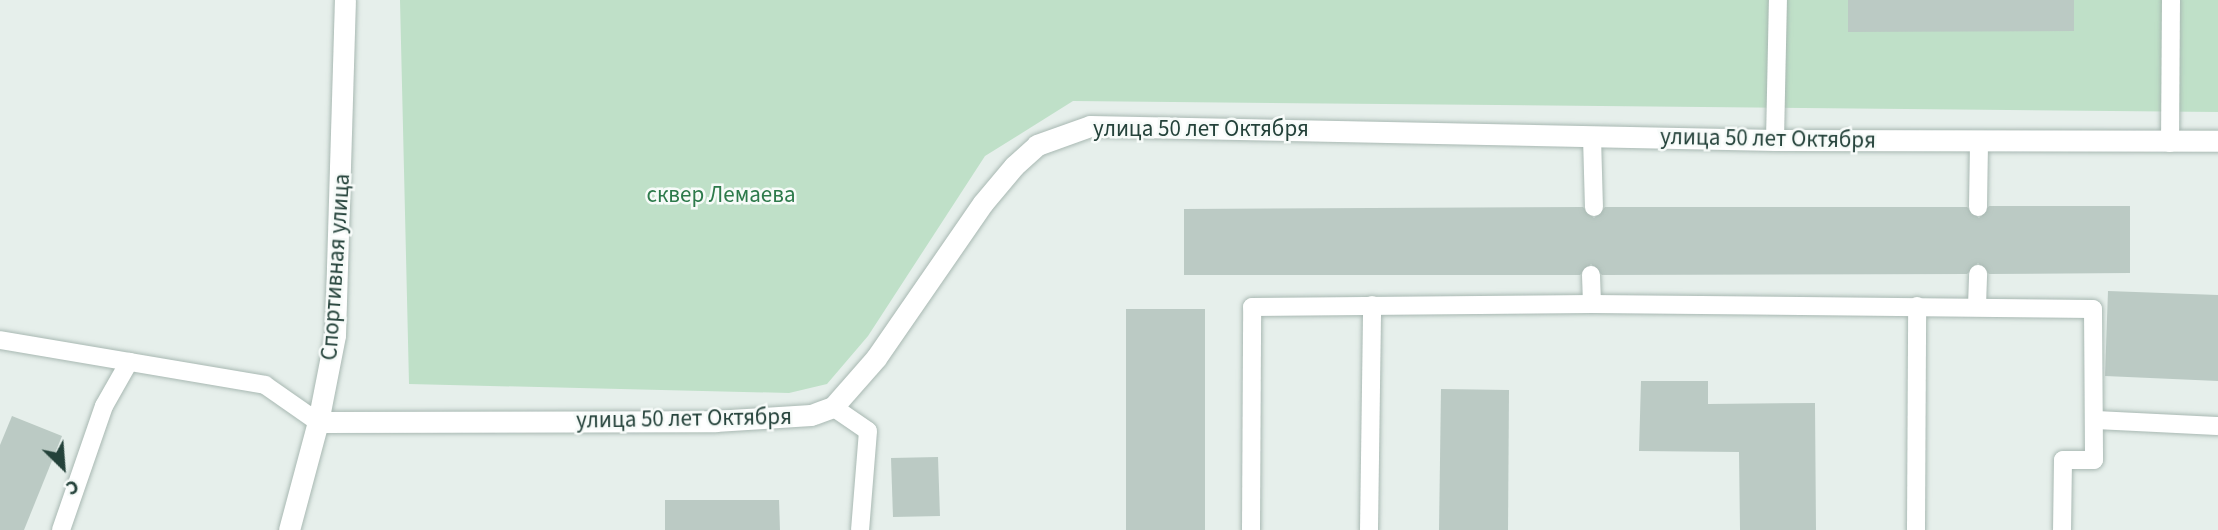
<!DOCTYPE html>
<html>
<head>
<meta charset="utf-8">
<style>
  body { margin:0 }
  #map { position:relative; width:2218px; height:530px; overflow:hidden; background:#e6efeb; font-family:"Source Sans 3",sans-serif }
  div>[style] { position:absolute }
  .green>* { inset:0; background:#bfe0c8 }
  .building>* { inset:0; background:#bbcac4 }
  .roads { filter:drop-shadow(0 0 2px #a8b8b2) drop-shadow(0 0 2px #a8b8b2) }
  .lane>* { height:18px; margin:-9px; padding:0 9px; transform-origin:9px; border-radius:9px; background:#fff }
  .secondary>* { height:21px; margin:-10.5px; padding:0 10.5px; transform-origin:10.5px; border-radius:10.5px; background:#fff }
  span { translate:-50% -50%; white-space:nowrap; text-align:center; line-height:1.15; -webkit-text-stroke:5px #f7fbf9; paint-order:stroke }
  .street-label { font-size:23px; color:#24423a }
  .park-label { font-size:23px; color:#2d7a4b }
  .north { position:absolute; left:28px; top:432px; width:70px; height:70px; -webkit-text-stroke:5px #f7fbf9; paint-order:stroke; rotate:155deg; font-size:19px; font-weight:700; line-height:28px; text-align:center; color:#24423a }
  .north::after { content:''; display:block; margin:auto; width:24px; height:32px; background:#24423a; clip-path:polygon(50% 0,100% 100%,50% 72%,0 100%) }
</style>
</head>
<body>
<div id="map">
  <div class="green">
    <i style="clip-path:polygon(400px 0,2218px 0,2218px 112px,1073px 101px,985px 156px,868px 336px,827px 384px,789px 393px,409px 384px)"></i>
  </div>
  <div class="building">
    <i style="clip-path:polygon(1848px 0,2074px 0,2074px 31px,1848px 32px)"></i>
    <i style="clip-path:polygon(1989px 206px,2130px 206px,2130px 273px,1989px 274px,1978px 263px,1967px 274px,1602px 275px,1591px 264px,1580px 275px,1184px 275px,1184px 209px,1583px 207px,1594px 218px,1605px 207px,1967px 207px,1979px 218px)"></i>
    <i style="clip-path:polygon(2108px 291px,2218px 295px,2218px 381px,2105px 376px)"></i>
    <i style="clip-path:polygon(1126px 309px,1205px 309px,1205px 530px,1126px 530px)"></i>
    <i style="clip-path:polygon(1641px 381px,1708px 381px,1708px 404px,1815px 403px,1816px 530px,1740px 530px,1739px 452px,1639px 451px)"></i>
    <i style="clip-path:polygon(1441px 389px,1509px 390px,1508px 530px,1439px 530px)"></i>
    <i style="clip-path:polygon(12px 416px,62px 436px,24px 530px,0 530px,0 445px)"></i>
    <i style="clip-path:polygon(938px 457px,940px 516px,893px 517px,891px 458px)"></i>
    <i style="clip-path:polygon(665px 500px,779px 500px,780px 530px,665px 530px)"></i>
  </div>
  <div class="roads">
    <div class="lane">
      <i style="left:1592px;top:137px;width:70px;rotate:88.4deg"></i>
      <i style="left:1775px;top:140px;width:140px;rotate:-88.8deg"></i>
      <i style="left:2170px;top:143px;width:143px;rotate:-89.6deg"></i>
      <i style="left:1978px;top:207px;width:66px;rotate:-89.1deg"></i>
      <i style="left:1591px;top:275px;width:29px;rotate:88deg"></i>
      <i style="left:1977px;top:306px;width:32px;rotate:-88deg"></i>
      <i style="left:0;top:340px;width:269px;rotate:9.6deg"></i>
      <i style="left:265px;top:385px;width:65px;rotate:34.9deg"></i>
      <i style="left:833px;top:407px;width:42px;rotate:34.4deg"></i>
      <i style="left:868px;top:431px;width:99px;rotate:94.6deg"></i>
      <i style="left:2095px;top:420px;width:123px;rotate:2.8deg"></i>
      <i style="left:61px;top:530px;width:131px;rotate:-70.9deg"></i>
      <i style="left:104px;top:406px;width:51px;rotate:-60.4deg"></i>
      <i style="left:1251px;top:530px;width:223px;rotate:-89.7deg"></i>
      <i style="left:1252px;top:307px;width:340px;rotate:-0.5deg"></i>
      <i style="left:1592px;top:304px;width:501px;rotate:0.57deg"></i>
      <i style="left:2093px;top:309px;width:151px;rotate:89.6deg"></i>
      <i style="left:2094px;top:460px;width:31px;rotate:180deg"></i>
      <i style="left:2063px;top:460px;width:70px;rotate:90.8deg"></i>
      <i style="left:1369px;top:530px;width:225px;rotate:-89.2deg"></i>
      <i style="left:1916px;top:530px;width:224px;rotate:-89.7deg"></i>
    </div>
    <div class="secondary">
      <i style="left:318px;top:422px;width:397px;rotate:-0.1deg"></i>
      <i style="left:715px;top:421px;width:96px;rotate:-3.6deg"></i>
      <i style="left:811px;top:415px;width:23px;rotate:-20deg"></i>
      <i style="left:833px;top:407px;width:65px;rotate:-48.7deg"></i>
      <i style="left:876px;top:358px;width:188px;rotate:-55.4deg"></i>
      <i style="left:983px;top:203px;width:48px;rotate:-50deg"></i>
      <i style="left:1014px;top:166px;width:31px;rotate:-42deg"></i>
      <i style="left:1037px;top:145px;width:56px;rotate:-19.7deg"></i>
      <i style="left:1090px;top:126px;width:685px;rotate:1.17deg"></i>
      <i style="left:1775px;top:140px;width:443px;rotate:0.1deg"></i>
      <i style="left:289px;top:530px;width:112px;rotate:-75deg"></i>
      <i style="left:318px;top:422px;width:89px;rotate:-78.9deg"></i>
      <i style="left:335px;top:335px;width:335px;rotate:-88.3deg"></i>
    </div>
  </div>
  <div class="street-label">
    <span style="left:1201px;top:129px">улица 50 лет Октября</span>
    <span style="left:1768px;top:139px;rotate:1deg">улица 50 лет Октября</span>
    <span style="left:336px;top:267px;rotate:-86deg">Спортивная улица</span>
    <span style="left:684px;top:419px;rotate:-1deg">улица 50 лет Октября</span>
  </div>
  <div class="park-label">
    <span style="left:721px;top:195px">сквер Лемаева</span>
  </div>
  <div class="north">С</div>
</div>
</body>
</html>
